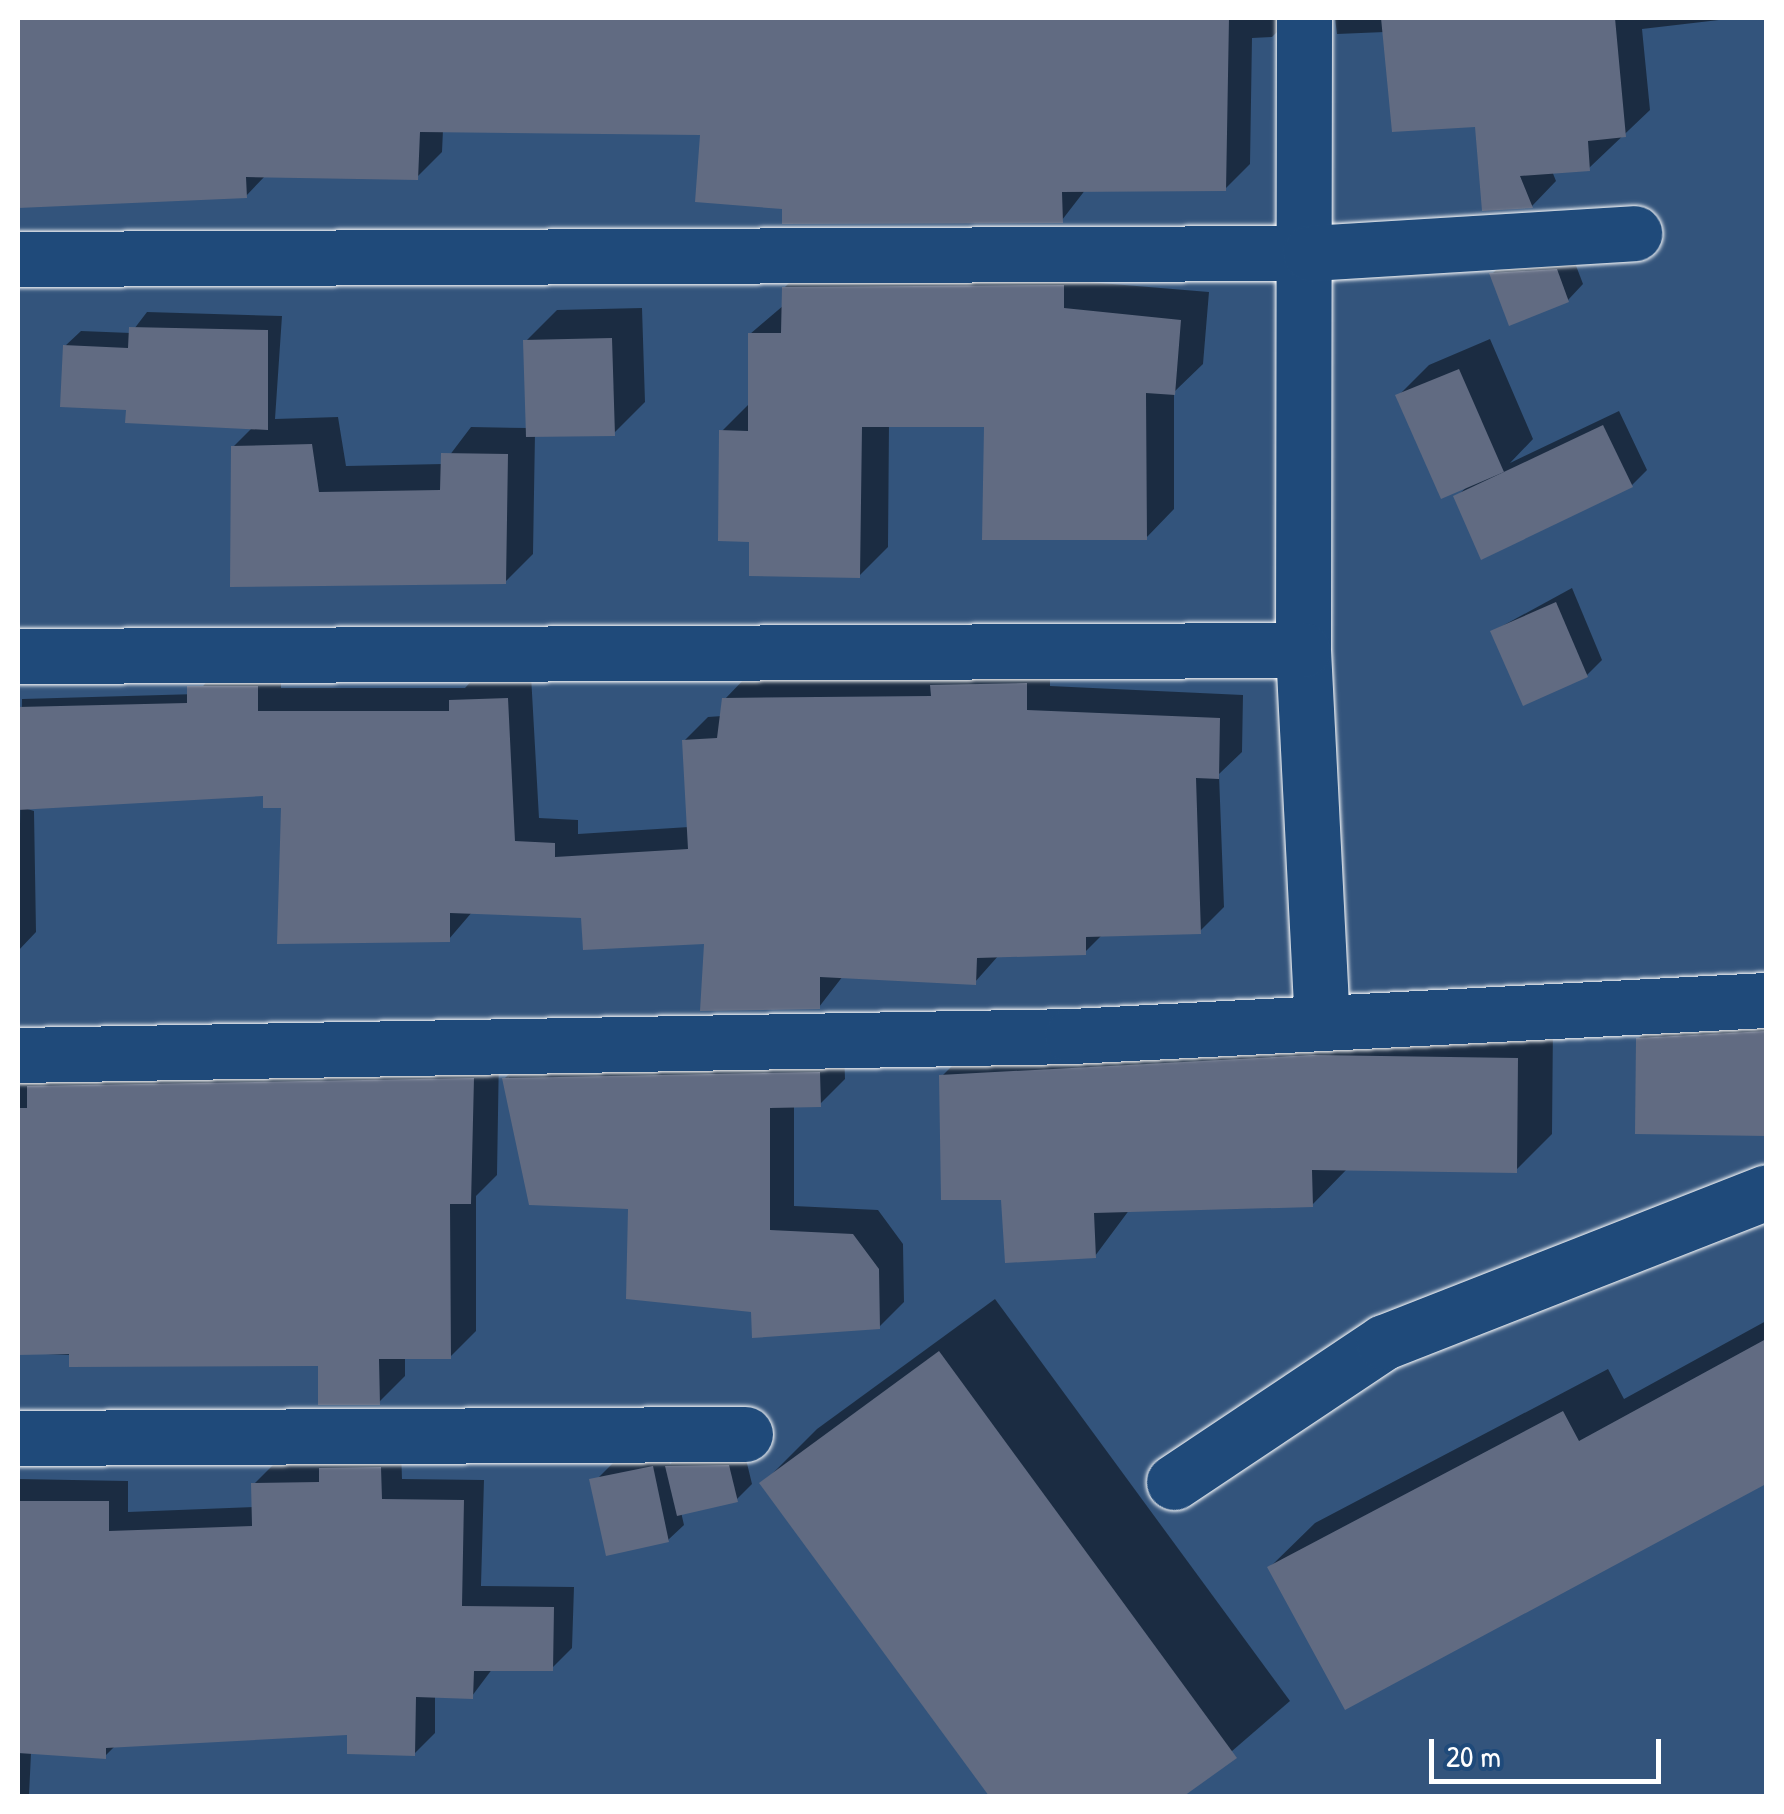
<!DOCTYPE html>
<html>
<head>
<meta charset="utf-8">
<style>
  body { margin:0 }
  #map { position:relative; width:1784px; height:1814px; overflow:hidden; background:#33547c; font-family:"Patrick Hand",sans-serif }
  div>[style] { position:absolute }
  .shadow>* { inset:0; background:#0007 }
  .building>* { inset:0; background:#616b82 }
  .roads { filter:drop-shadow(0 0 2px #fff) drop-shadow(0 0 2px #fff) }
  .minor>* { height:55px; margin:-27.5px; padding:0 27.5px; transform-origin:27.5px; border-radius:27.5px; background:#1f4a7a }
  span { translate:-50% -50%; white-space:nowrap; text-align:center; line-height:1.15; -webkit-text-stroke:8px #1f4a7a; paint-order:stroke }
  .frame { position:absolute; inset:0; border:20px solid #fff; pointer-events:none }
  .scale { position:absolute; left:1429px; top:1739px; width:232px; height:45px; box-sizing:border-box; border:5px solid #fff; border-top:0; padding-left:12px; font-size:30px; line-height:35px; white-space:nowrap; color:#fff; -webkit-text-stroke:8px #1f4a7a; paint-order:stroke }
</style>
</head>
<body>
<div id="map">
  <div class="shadow">
    <i style="clip-path:polygon(18px 18px,1291px 18px,1272px 37px,1252px 38px,1250px 164px,1225px 189px,1086px 189px,1062px 220px,703px 132px,443px 130px,442px 152px,417px 177px,266px 175px,246px 196px,18px 206px)"></i>
    <i style="clip-path:polygon(1335px 18px,1736px 18px,1642px 29px,1650px 110px,1589px 168px,1552px 171px,1556px 181px,1532px 206px,1477px 125px,1385px 32px,1337px 34px)"></i>
    <i style="clip-path:polygon(1572px 255px,1583px 284px,1568px 300px,1492px 274px,1507px 259px)"></i>
    <i style="clip-path:polygon(813px 259px,1209px 292px,1203px 364px,1174px 392px,1174px 509px,1146px 538px,986px 424px,889px 424px,888px 547px,859px 576px,752px 540px,722px 431px,750px 403px,750px 334px,784px 305px,784px 288px)"></i>
    <i style="clip-path:polygon(642px 308px,645px 402px,614px 433px,535px 434px,533px 554px,505px 582px,233px 584px,233px 447px,253px 427px,128px 407px,65px 346px,81px 331px,131px 333px,147px 312px,282px 316px,275px 419px,338px 417px,346px 466px,443px 464px,471px 427px,528px 428px,526px 341px,557px 310px)"></i>
    <i style="clip-path:polygon(1490px 339px,1533px 439px,1510px 463px,1619px 411px,1647px 470px,1632px 485px,1456px 497px,1469px 485px,1398px 396px,1429px 365px)"></i>
    <i style="clip-path:polygon(1572px 588px,1602px 660px,1587px 675px,1493px 631px)"></i>
    <i style="clip-path:polygon(1050px 660px,1050px 686px,1243px 695px,1242px 752px,1219px 774px,1224px 907px,1200px 931px,1103px 934px,1085px 952px,999px 955px,975px 982px,843px 976px,819px 1007px,707px 941px,583px 916px,473px 911px,449px 939px,266px 794px,21px 807px,34px 811px,36px 932px,18px 951px,22px 699px,197px 694px,221px 663px,281px 663px,281px 688px,465px 688px,475px 677px,531px 675px,539px 818px,578px 820px,578px 834px,689px 827px,684px 741px,708px 717px,722px 716px,724px 700px,748px 675px)"></i>
    <i style="clip-path:polygon(1766px 1003px,1766px 1133px,1637px 1132px,1638px 1039px,1670px 1008px)"></i>
    <i style="clip-path:polygon(1553px 1023px,1552px 1134px,1516px 1170px,1348px 1168px,1312px 1205px,1130px 1209px,1095px 1256px,1003px 1197px,942px 1076px,978px 1040px)"></i>
    <i style="clip-path:polygon(844px 1048px,845px 1079px,820px 1104px,794px 1105px,794px 1206px,878px 1210px,903px 1244px,904px 1302px,879px 1327px,753px 1310px,631px 1207px,504px 1079px,529px 1054px)"></i>
    <i style="clip-path:polygon(499px 1053px,497px 1175px,476px 1196px,476px 1331px,450px 1357px,405px 1357px,405px 1376px,379px 1402px,320px 1364px,18px 1353px,18px 1074px)"></i>
    <i style="clip-path:polygon(995px 1299px,1290px 1701px,1180px 1796px,992px 1796px,762px 1484px,817px 1429px)"></i>
    <i style="clip-path:polygon(1766px 1321px,1766px 1480px,1346px 1707px,1270px 1567px,1315px 1523px,1608px 1369px,1624px 1399px)"></i>
    <i style="clip-path:polygon(401px 1448px,402px 1479px,484px 1480px,481px 1586px,574px 1587px,572px 1648px,552px 1668px,493px 1668px,472px 1696px,435px 1695px,435px 1733px,414px 1754px,350px 1733px,116px 1745px,105px 1756px,31px 1753px,29px 1796px,18px 1796px,18px 1479px,128px 1481px,128px 1512px,254px 1507px,254px 1484px,274px 1464px)"></i>
    <i style="clip-path:polygon(683px 1451px,744px 1451px,752px 1484px,736px 1500px,681px 1512px,684px 1525px,668px 1540px,597px 1479px,613px 1463px,668px 1452px,670px 1464px)"></i>
  </div>
  <div class="building">
    <i style="clip-path:polygon(18px 18px,1229px 18px,1226px 191px,1062px 192px,1063px 223px,782px 224px,782px 209px,695px 202px,700px 135px,420px 132px,418px 180px,246px 177px,247px 198px,18px 208px)"></i>
    <i style="clip-path:polygon(1381px 18px,1615px 18px,1626px 137px,1588px 141px,1590px 171px,1520px 176px,1533px 208px,1482px 211px,1475px 127px,1392px 132px)"></i>
    <i style="clip-path:polygon(1557px 269px,1569px 302px,1509px 326px,1489px 273px)"></i>
    <i style="clip-path:polygon(1064px 285px,1064px 308px,1181px 320px,1175px 395px,1146px 393px,1147px 540px,982px 540px,984px 427px,862px 427px,860px 578px,749px 576px,749px 542px,718px 541px,719px 430px,748px 431px,748px 333px,781px 333px,782px 287px)"></i>
    <i style="clip-path:polygon(129px 327px,268px 330px,268px 430px,125px 423px,126px 410px,60px 407px,63px 345px,128px 348px)"></i>
    <i style="clip-path:polygon(612px 338px,615px 436px,526px 437px,523px 340px)"></i>
    <i style="clip-path:polygon(1459px 369px,1504px 472px,1441px 499px,1395px 395px)"></i>
    <i style="clip-path:polygon(1603px 425px,1633px 487px,1481px 560px,1453px 496px)"></i>
    <i style="clip-path:polygon(312px 444px,319px 492px,440px 490px,441px 453px,508px 454px,506px 584px,230px 587px,231px 446px)"></i>
    <i style="clip-path:polygon(1556px 602px,1588px 677px,1523px 706px,1490px 631px)"></i>
    <i style="clip-path:polygon(1027px 683px,1027px 710px,1220px 718px,1219px 779px,1196px 778px,1201px 934px,1086px 937px,1086px 955px,977px 958px,976px 985px,820px 977px,820px 1009px,700px 1011px,704px 944px,583px 950px,581px 918px,450px 913px,450px 942px,277px 944px,281px 808px,263px 808px,263px 796px,18px 810px,18px 707px,187px 703px,187px 686px,258px 686px,258px 711px,449px 711px,449px 700px,508px 698px,515px 841px,555px 843px,555px 857px,688px 849px,682px 740px,717px 738px,722px 698px,931px 696px,930px 685px)"></i>
    <i style="clip-path:polygon(1766px 1031px,1766px 1136px,1635px 1134px,1636px 1038px)"></i>
    <i style="clip-path:polygon(1313px 1055px,1518px 1058px,1517px 1173px,1312px 1170px,1313px 1207px,1094px 1213px,1096px 1258px,1005px 1263px,1001px 1200px,941px 1200px,939px 1075px)"></i>
    <i style="clip-path:polygon(820px 1072px,821px 1107px,770px 1108px,770px 1230px,853px 1234px,879px 1269px,880px 1329px,752px 1338px,751px 1312px,626px 1299px,628px 1209px,529px 1205px,502px 1078px)"></i>
    <i style="clip-path:polygon(474px 1078px,471px 1204px,450px 1204px,451px 1359px,379px 1359px,380px 1405px,318px 1405px,318px 1366px,69px 1367px,69px 1354px,18px 1355px,18px 1108px,27px 1108px,27px 1086px)"></i>
    <i style="clip-path:polygon(1766px 1339px,1766px 1484px,1345px 1710px,1267px 1567px,1563px 1411px,1579px 1441px)"></i>
    <i style="clip-path:polygon(939px 1351px,1237px 1758px,1184px 1796px,989px 1796px,759px 1483px)"></i>
    <i style="clip-path:polygon(729px 1465px,738px 1502px,677px 1516px,665px 1466px)"></i>
    <i style="clip-path:polygon(653px 1466px,669px 1542px,606px 1556px,589px 1479px)"></i>
    <i style="clip-path:polygon(381px 1467px,382px 1499px,464px 1500px,462px 1606px,554px 1607px,553px 1671px,474px 1671px,473px 1699px,416px 1697px,415px 1756px,347px 1754px,347px 1735px,106px 1748px,106px 1759px,18px 1753px,18px 1501px,109px 1501px,109px 1531px,252px 1526px,251px 1483px,319px 1482px,319px 1468px)"></i>
  </div>
  <div class="roads">
    <div class="minor">
      <i style="left:1304px;top:18px;width:632px;rotate:90.09deg"></i>
      <i style="left:1303px;top:650px;width:372px;rotate:87.1deg"></i>
      <i style="left:18px;top:259px;width:1292px;rotate:-0.27deg"></i>
      <i style="left:1310px;top:253px;width:325px;rotate:-3.5deg"></i>
      <i style="left:18px;top:656px;width:1285px;rotate:-0.27deg"></i>
      <i style="left:18px;top:1055px;width:1054px;rotate:-1.03deg"></i>
      <i style="left:1072px;top:1036px;width:695px;rotate:-2.97deg"></i>
      <i style="left:18px;top:1438px;width:727px;rotate:-0.32deg"></i>
      <i style="left:1174px;top:1482px;width:252px;rotate:-33.7deg"></i>
      <i style="left:1384px;top:1342px;width:410px;rotate:-21.4deg"></i>
    </div>
  </div>
  <div class="frame"></div>
  <div class="scale">20 m</div>
</div>
</body>
</html>
